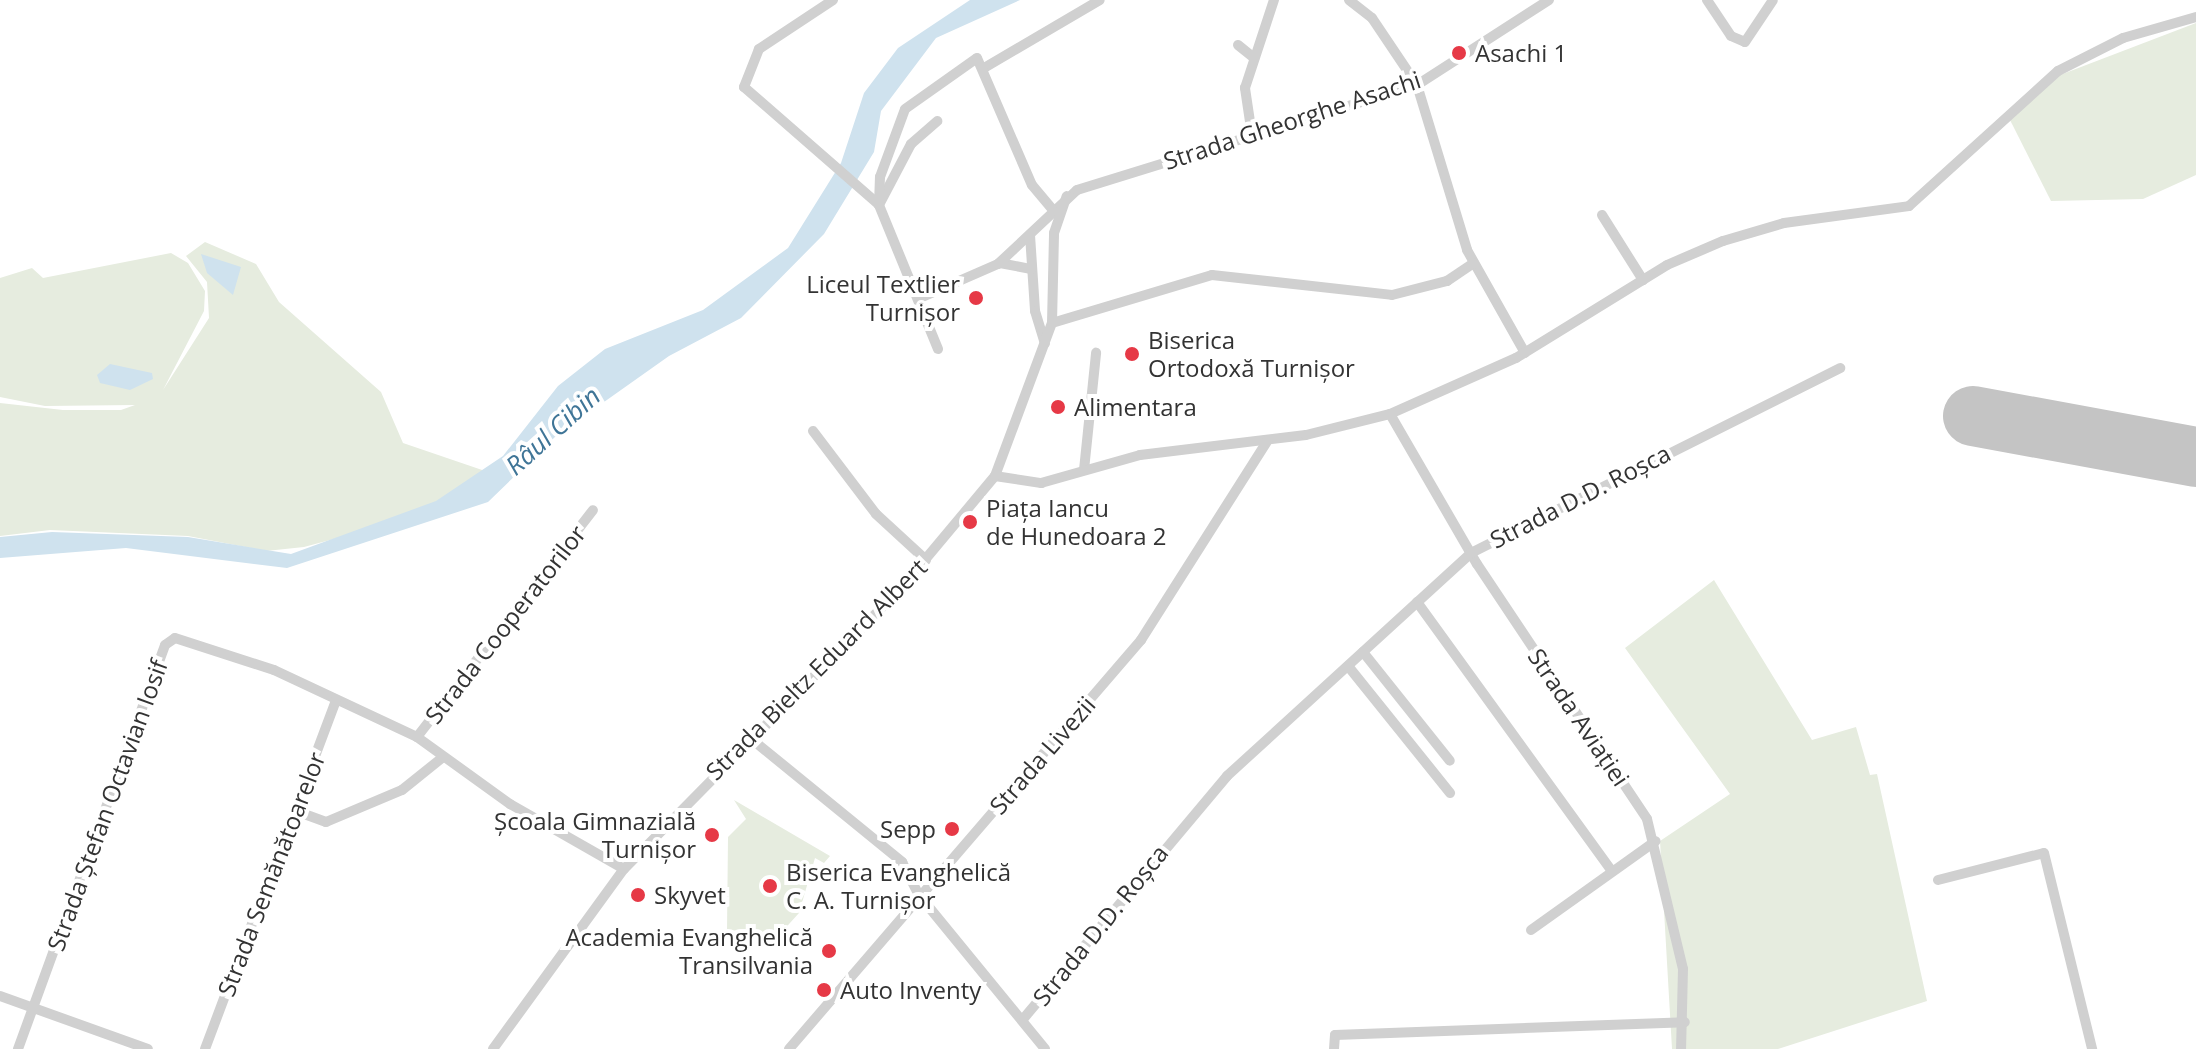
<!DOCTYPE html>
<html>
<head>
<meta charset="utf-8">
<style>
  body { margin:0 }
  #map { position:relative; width:2196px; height:1049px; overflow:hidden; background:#fff; font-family:"Open Sans",sans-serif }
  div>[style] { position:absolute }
  .green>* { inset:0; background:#e6ecdf }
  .water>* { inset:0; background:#cfe2ee }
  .runway>* { height:60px; margin:-30px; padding:0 30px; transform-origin:30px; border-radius:30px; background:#c4c4c4 }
  .minor>* { height:10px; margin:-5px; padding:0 5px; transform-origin:5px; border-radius:5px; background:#d0d0d0 }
  .dots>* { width:22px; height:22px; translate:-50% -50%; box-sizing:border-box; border:4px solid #fff; border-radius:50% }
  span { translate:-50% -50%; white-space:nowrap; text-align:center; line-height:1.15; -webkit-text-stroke:8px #fff; paint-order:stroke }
  .poi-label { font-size:24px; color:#333 }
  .left { translate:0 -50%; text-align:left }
  .right { translate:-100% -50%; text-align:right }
  .street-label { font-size:24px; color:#333 }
  .water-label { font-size:26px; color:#3f7597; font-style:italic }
</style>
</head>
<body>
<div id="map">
  <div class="green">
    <i style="clip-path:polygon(2196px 23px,2196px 175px,2143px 199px,2051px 201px,2009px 118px,2060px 75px)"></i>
    <i style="clip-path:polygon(205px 242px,256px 264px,279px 302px,381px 392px,403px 443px,488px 472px,427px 514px,304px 547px,266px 551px,188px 536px,50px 530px,0 536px,0 403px,63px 410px,121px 410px,135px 405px,45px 406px,0 397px,0 278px,32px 268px,43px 278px,171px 253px,188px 263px,205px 291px,204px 311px,163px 390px,209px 318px,207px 282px,186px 256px)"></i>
    <i style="clip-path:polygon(1714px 580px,1812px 740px,1856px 727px,1870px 775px,1877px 774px,1927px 1001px,1778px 1049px,1672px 1049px,1660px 841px,1730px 794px,1625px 648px)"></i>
    <i style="clip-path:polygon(734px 800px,830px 856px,824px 863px,815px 858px,799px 913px,780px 934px,727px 930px,728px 837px,746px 819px)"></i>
  </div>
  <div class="water">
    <i style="clip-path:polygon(970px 0,1020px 0,936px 38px,881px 111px,874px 152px,824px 234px,741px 318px,669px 356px,556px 436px,488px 502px,287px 568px,126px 548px,0 558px,0 537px,52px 532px,188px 537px,291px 554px,436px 501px,503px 456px,558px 386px,605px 349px,703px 310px,788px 248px,841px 163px,864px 93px,898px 48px)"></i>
    <i style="clip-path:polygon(201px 254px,241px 267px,233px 295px,207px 273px)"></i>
    <i style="clip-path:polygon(110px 364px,152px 373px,153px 379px,130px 390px,100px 383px,97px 375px)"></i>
  </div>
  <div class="runway">
    <i style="left:1973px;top:416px;width:227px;rotate:10.4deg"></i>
  </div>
  <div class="minor">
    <i style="left:833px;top:0;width:89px;rotate:146.5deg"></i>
    <i style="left:759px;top:49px;width:41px;rotate:111.5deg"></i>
    <i style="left:744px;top:87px;width:178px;rotate:41.1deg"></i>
    <i style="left:1349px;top:0;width:29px;rotate:38deg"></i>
    <i style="left:1372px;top:18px;width:81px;rotate:56.1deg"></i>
    <i style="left:1417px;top:85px;width:172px;rotate:73.1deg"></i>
    <i style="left:1467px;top:250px;width:118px;rotate:60.6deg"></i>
    <i style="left:1707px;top:0;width:43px;rotate:56.3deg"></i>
    <i style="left:1731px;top:36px;width:15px;rotate:23deg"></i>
    <i style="left:1745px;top:42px;width:50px;rotate:-56.3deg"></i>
    <i style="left:1238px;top:45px;width:21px;rotate:39deg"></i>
    <i style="left:984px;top:68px;width:134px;rotate:-30.4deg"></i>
    <i style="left:1252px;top:135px;width:48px;rotate:-98.5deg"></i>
    <i style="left:1245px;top:88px;width:93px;rotate:-71.8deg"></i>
    <i style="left:879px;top:205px;width:69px;rotate:-62.3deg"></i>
    <i style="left:911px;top:144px;width:35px;rotate:-41deg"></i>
    <i style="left:1602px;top:215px;width:77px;rotate:57.8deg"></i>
    <i style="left:1030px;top:235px;width:76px;rotate:86.2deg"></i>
    <i style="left:1035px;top:311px;width:34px;rotate:73deg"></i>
    <i style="left:1000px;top:263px;width:32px;rotate:11deg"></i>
    <i style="left:920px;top:298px;width:85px;rotate:-23.6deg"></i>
    <i style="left:998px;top:264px;width:108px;rotate:-43.1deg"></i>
    <i style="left:1077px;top:190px;width:356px;rotate:-17.2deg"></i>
    <i style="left:1417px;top:85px;width:157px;rotate:-32.8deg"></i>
    <i style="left:1052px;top:323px;width:167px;rotate:-16.7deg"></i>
    <i style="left:1212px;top:275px;width:181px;rotate:6.3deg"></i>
    <i style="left:1392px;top:295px;width:57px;rotate:-14.3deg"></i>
    <i style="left:1447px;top:281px;width:32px;rotate:-34deg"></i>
    <i style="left:938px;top:349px;width:156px;rotate:-112.3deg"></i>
    <i style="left:879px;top:205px;width:28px;rotate:-88deg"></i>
    <i style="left:880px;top:177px;width:72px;rotate:-69.8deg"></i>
    <i style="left:905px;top:109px;width:88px;rotate:-35.3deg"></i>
    <i style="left:977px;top:58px;width:138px;rotate:66.6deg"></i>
    <i style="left:1032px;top:185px;width:31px;rotate:50deg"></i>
    <i style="left:1390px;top:414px;width:173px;rotate:59.9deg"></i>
    <i style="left:1477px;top:564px;width:306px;rotate:56.3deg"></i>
    <i style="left:1647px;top:819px;width:154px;rotate:76.5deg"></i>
    <i style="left:1683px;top:969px;width:80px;rotate:91.4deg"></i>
    <i style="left:813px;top:431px;width:104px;rotate:52.8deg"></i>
    <i style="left:876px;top:514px;width:68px;rotate:42.6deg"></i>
    <i style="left:1084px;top:470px;width:118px;rotate:-84.1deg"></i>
    <i style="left:995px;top:476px;width:47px;rotate:8.7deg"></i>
    <i style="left:1041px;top:483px;width:103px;rotate:-15.8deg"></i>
    <i style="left:1140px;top:455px;width:167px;rotate:-6.9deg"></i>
    <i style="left:1306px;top:435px;width:87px;rotate:-14deg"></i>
    <i style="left:1390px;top:414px;width:138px;rotate:-24deg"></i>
    <i style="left:1516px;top:358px;width:177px;rotate:-31.6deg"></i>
    <i style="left:1667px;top:265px;width:61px;rotate:-23.2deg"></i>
    <i style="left:1723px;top:241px;width:64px;rotate:-16.4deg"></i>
    <i style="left:1784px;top:223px;width:126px;rotate:-7.7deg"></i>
    <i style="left:1909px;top:206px;width:201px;rotate:-42.2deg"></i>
    <i style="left:2058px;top:71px;width:73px;rotate:-26.9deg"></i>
    <i style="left:2123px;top:38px;width:76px;rotate:-16deg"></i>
    <i style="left:1417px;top:602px;width:332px;rotate:54.1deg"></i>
    <i style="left:1363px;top:652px;width:139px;rotate:51.4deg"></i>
    <i style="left:1348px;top:666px;width:163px;rotate:51.2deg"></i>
    <i style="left:417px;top:737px;width:287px;rotate:-52.2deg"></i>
    <i style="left:749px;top:737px;width:198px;rotate:39.2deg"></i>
    <i style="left:902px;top:862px;width:37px;rotate:63deg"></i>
    <i style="left:919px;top:895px;width:199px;rotate:50.7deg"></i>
    <i style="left:296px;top:811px;width:32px;rotate:20deg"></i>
    <i style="left:326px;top:822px;width:82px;rotate:-22.8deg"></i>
    <i style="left:402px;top:790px;width:53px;rotate:-38.8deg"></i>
    <i style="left:1938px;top:880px;width:109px;rotate:-14.3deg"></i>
    <i style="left:2044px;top:853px;width:202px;rotate:76.2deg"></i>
    <i style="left:1531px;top:930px;width:153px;rotate:-35.5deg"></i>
    <i style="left:0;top:996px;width:157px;rotate:19.7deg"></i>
    <i style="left:1024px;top:1018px;width:316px;rotate:-50deg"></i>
    <i style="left:1227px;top:776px;width:331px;rotate:-42.4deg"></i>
    <i style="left:1471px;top:553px;width:413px;rotate:-26.6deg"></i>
    <i style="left:18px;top:1049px;width:430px;rotate:-70deg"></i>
    <i style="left:165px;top:645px;width:12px;rotate:-35deg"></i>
    <i style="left:175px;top:638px;width:104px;rotate:17.9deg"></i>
    <i style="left:274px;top:670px;width:158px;rotate:25.1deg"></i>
    <i style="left:417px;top:737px;width:115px;rotate:35.8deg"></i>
    <i style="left:510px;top:804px;width:131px;rotate:29.7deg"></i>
    <i style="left:205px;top:1049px;width:373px;rotate:-69.4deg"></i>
    <i style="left:493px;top:1049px;width:223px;rotate:-54deg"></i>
    <i style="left:624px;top:869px;width:397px;rotate:-45.4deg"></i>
    <i style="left:903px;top:586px;width:143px;rotate:-50.1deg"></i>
    <i style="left:995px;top:476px;width:163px;rotate:-69.6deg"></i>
    <i style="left:1052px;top:323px;width:90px;rotate:-88.7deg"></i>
    <i style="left:1054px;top:233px;width:39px;rotate:-71deg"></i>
    <i style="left:789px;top:1049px;width:540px;rotate:-49.28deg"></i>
    <i style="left:1141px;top:640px;width:237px;rotate:-57.6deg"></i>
    <i style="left:1334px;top:1049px;width:14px;rotate:-86deg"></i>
    <i style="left:1335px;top:1035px;width:350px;rotate:-2.1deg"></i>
  </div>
  <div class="dots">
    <i style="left:1459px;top:53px;background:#e63946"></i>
    <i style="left:976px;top:298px;background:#e63946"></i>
    <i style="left:1132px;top:354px;background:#e63946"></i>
    <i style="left:1058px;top:407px;background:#e63946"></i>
    <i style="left:970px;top:522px;background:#e63946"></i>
    <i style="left:952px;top:829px;background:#e63946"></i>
    <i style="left:712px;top:835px;background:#e63946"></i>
    <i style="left:770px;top:886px;background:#e63946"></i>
    <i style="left:638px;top:895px;background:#e63946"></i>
    <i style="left:829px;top:951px;background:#e63946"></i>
    <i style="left:824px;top:990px;background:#e63946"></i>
  </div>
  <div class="poi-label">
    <span class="left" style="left:1475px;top:53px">Asachi 1</span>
    <span class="right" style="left:960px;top:298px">Liceul Textlier<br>Turnișor</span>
    <span class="left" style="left:1148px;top:354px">Biserica<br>Ortodoxă Turnișor</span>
    <span class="left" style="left:1074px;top:407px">Alimentara</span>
    <span class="left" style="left:986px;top:522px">Piața Iancu<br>de Hunedoara 2</span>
    <span class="right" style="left:696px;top:835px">Școala Gimnazială<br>Turnișor</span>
    <span class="right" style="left:936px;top:829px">Sepp</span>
    <span class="left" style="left:786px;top:886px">Biserica Evanghelică<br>C. A. Turnișor</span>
    <span class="left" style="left:654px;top:895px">Skyvet</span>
    <span class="right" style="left:813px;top:951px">Academia Evanghelică<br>Transilvania</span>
    <span class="left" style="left:840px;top:990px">Auto Inventy</span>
  </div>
  <div class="street-label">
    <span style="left:1292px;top:120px;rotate:-18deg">Strada Gheorghe Asachi</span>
    <span style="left:1580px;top:496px;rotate:-27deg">Strada D.D. Roșca</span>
    <span style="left:505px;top:624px;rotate:-52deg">Strada Cooperatorilor</span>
    <span style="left:816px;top:669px;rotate:-45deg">Strada Bieltz Eduard Albert</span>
    <span style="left:1579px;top:717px;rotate:56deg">Strada Aviației</span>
    <span style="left:1042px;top:755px;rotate:-49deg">Strada Livezii</span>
    <span style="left:107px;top:805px;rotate:-70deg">Strada Ștefan Octavian Iosif</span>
    <span style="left:271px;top:874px;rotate:-69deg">Strada Semănătoarelor</span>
    <span style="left:1100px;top:925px;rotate:-51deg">Strada D.D. Roșca</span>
  </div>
  <div class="water-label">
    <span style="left:553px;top:431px;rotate:-42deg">Râul Cibin</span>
  </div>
</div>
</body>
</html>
